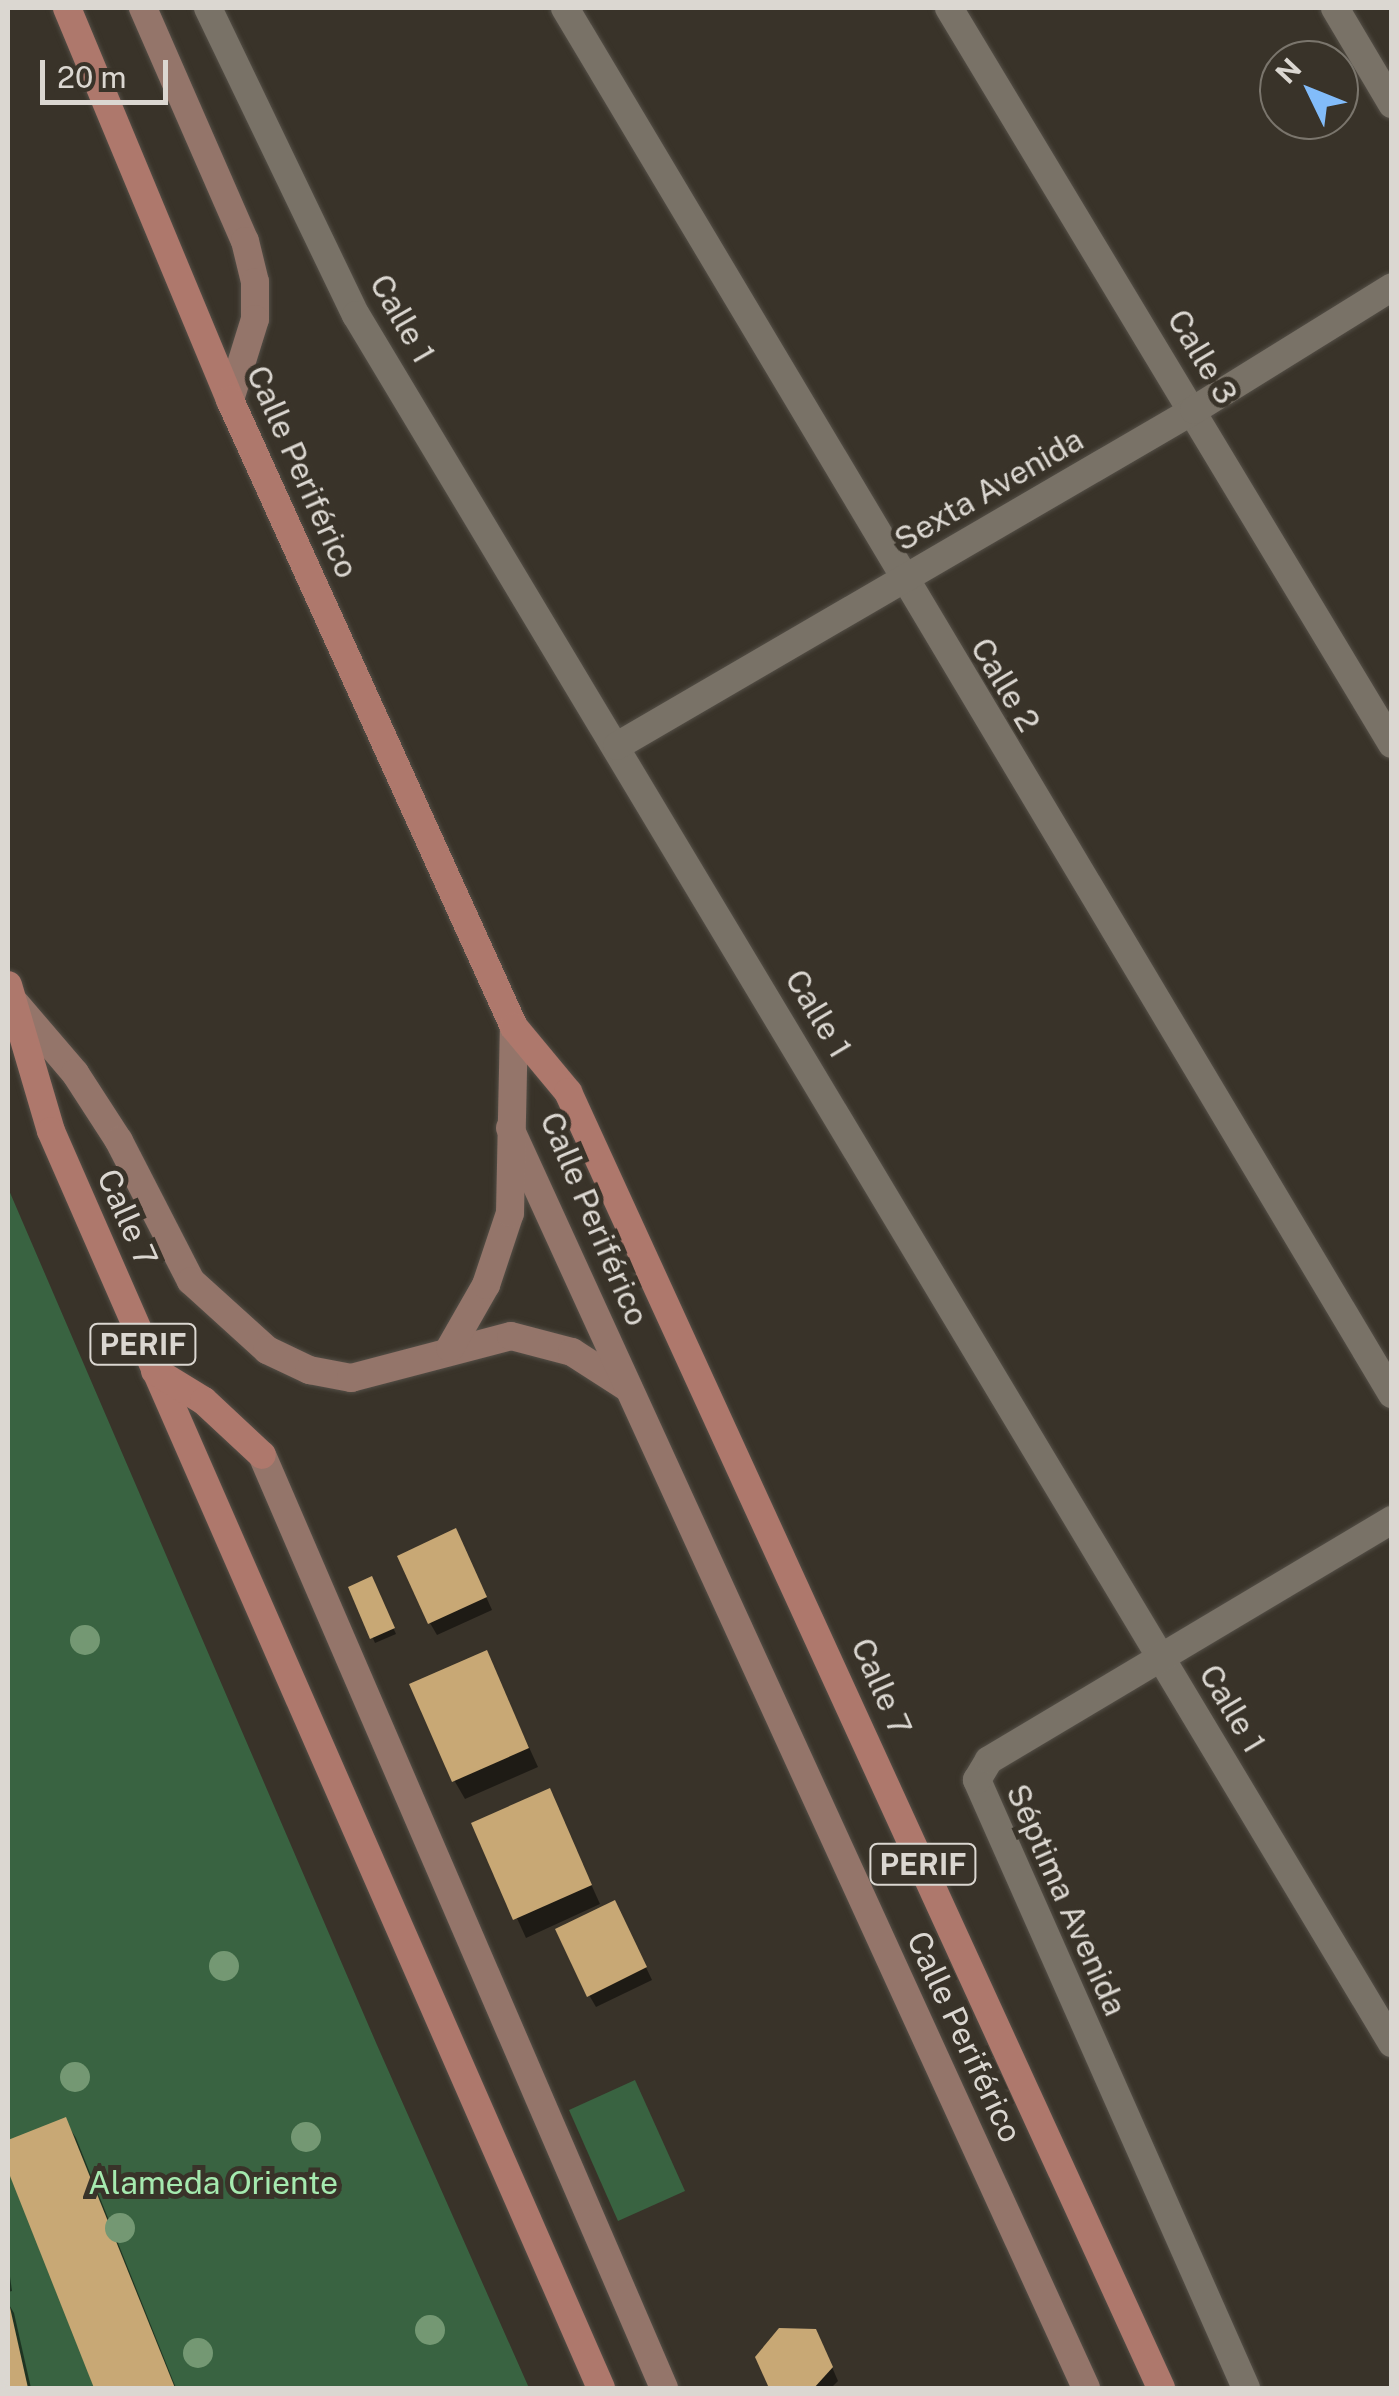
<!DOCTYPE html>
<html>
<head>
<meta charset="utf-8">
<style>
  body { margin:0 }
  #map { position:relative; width:1399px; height:2396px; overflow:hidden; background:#393329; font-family:"Public Sans",sans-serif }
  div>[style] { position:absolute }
  .green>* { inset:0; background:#396341 }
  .shadow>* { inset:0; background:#0007 }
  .building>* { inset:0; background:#c8a875 }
  .roads { filter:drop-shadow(0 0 2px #544f47) drop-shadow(0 0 2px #544f47) }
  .minor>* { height:28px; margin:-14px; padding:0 14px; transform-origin:14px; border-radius:14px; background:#797267 }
  .secondary>* { height:28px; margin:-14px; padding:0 14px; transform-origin:14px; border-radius:14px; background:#94756a }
  .primary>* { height:28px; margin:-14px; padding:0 14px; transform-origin:14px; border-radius:14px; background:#ae786c }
  .trees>* { width:30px; height:30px; margin:-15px; border-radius:50%; background:#749873 }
  span { translate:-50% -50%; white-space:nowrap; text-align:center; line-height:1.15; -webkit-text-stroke:10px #393329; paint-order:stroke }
  .shield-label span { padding:2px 8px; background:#393329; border:2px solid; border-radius:8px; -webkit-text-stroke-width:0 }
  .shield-label { font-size:30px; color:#dbd7d1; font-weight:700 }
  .street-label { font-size:32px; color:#dbd7d1 }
  .park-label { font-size:32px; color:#a5eaaf }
  .frame { position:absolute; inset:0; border:10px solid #dbd7d1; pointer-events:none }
  .north { position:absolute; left:1259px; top:40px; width:100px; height:100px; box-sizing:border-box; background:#393329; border:2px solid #7a756c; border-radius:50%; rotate:313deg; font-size:28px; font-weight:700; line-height:40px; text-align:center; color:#dbd7d1 }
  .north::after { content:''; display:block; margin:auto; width:35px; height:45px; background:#82bcfa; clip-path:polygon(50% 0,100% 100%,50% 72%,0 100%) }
  .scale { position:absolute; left:40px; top:60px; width:128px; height:45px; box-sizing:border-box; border:5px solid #dbd7d1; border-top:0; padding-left:12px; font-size:30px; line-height:35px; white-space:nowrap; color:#dbd7d1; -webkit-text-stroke:8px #393329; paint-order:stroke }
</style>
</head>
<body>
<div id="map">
  <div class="green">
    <i style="clip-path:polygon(8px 1188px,377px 2045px,529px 2388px,8px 2388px)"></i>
    <i style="clip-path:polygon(635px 2080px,685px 2191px,618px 2221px,569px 2110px)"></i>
  </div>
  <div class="shadow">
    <i style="clip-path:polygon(462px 1543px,492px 1610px,437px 1635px,430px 1623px)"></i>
    <i style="clip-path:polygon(374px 1585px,396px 1634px,375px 1643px,351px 1589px)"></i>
    <i style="clip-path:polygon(486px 1653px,538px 1767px,465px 1799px,454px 1780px)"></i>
    <i style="clip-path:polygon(549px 1791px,600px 1904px,526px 1938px,474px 1824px)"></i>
    <i style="clip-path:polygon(621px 1915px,652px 1980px,596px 2007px,589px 1995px)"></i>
    <i style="clip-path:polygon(65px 2120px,76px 2138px,176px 2388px,96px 2388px,8px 2164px,8px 2143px)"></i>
    <i style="clip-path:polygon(8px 2262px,12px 2291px,8px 2292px)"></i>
    <i style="clip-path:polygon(8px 2303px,14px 2313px,31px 2388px,8px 2388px)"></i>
    <i style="clip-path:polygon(822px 2344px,838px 2381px,831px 2388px,772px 2388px,758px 2357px)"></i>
  </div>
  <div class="building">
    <i style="clip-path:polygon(456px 1528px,487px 1597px,428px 1624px,397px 1556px)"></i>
    <i style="clip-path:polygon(372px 1576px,395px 1628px,370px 1639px,348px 1587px)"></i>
    <i style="clip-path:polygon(487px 1650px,529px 1748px,452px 1782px,409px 1684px)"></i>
    <i style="clip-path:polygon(550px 1788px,592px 1885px,513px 1920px,471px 1823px)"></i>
    <i style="clip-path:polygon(615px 1900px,647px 1967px,587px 1997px,555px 1929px)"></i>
    <i style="clip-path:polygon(66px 2117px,175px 2388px,94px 2388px,8px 2171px,8px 2140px)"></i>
    <i style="clip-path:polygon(9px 2303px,28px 2388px,8px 2388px)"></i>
    <i style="clip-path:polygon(779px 2328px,816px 2329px,833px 2367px,814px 2388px,769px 2388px,755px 2357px)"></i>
  </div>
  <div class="roads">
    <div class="minor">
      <i style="left:208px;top:8px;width:341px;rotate:64.3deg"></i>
      <i style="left:356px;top:315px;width:2015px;rotate:59.06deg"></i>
      <i style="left:565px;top:8px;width:1614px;rotate:59.18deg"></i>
      <i style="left:949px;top:8px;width:859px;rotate:58.96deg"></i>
      <i style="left:1335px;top:8px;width:112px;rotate:59.3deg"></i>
      <i style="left:617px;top:746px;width:668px;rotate:-30.21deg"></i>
      <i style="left:1194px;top:410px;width:233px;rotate:-31.8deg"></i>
      <i style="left:1246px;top:2388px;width:665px;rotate:-113.87deg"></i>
      <i style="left:977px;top:1780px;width:23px;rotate:-59deg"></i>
      <i style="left:989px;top:1760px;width:469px;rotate:-30.8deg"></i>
    </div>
    <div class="secondary">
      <i style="left:143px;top:8px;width:254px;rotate:66.4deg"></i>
      <i style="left:245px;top:241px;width:42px;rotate:76.3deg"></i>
      <i style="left:255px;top:282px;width:37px;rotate:90deg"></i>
      <i style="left:255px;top:319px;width:85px;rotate:107.2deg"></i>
      <i style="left:16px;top:1004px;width:91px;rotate:49.5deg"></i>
      <i style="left:75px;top:1073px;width:81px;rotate:57.1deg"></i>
      <i style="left:119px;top:1141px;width:157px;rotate:62.8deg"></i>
      <i style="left:191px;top:1281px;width:103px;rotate:42.2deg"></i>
      <i style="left:267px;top:1350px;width:47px;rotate:25.5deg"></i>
      <i style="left:309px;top:1370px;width:43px;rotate:10.8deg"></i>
      <i style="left:351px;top:1378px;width:165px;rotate:-14.7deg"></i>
      <i style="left:511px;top:1336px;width:63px;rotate:14.7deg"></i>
      <i style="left:572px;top:1352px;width:67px;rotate:32.7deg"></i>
      <i style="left:510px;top:1128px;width:1385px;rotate:65.43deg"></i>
      <i style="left:450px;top:1348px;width:73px;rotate:-60.3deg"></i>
      <i style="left:486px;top:1285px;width:76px;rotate:-71.6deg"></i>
      <i style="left:510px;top:1213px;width:186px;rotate:-88.8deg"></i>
      <i style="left:262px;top:1455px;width:1016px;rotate:66.69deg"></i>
    </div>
    <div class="primary">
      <i style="left:67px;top:8px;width:425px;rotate:67.4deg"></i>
      <i style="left:230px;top:400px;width:688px;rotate:65.63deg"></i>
      <i style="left:514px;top:1027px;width:85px;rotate:50.3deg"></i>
      <i style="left:568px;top:1092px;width:1425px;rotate:65.41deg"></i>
      <i style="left:8px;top:985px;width:152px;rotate:73.6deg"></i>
      <i style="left:51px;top:1131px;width:1372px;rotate:66.37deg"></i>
      <i style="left:155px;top:1371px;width:57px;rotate:31.5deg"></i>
      <i style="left:204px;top:1401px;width:79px;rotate:43deg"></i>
    </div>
  </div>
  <div class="trees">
    <i style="left:85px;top:1640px"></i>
    <i style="left:224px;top:1966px"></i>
    <i style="left:75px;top:2077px"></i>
    <i style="left:306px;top:2137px"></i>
    <i style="left:120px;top:2228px"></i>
    <i style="left:430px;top:2330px"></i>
    <i style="left:198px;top:2353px"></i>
  </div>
  <div class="shield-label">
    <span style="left:143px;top:1344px">PERIF</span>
    <span style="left:923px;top:1864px">PERIF</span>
  </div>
  <div class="street-label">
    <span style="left:402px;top:319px;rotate:60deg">Calle 1</span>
    <span style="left:1202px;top:357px;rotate:59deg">Calle 3</span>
    <span style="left:302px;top:472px;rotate:66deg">Calle Periférico</span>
    <span style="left:989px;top:490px;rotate:-30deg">Sexta Avenida</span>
    <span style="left:1005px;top:685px;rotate:59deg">Calle 2</span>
    <span style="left:818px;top:1014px;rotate:59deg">Calle 1</span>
    <span style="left:127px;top:1218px;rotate:66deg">Calle 7</span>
    <span style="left:594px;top:1219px;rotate:67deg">Calle Periférico</span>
    <span style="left:881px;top:1687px;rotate:66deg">Calle 7</span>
    <span style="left:1232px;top:1709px;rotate:59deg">Calle 1</span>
    <span style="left:1066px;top:1900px;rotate:66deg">Séptima Avenida</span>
    <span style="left:964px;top:2037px;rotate:65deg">Calle Periférico</span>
  </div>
  <div class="park-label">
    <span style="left:213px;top:2183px">Alameda Oriente</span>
  </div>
  <div class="frame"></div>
  <div class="north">N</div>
  <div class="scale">20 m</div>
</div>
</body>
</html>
